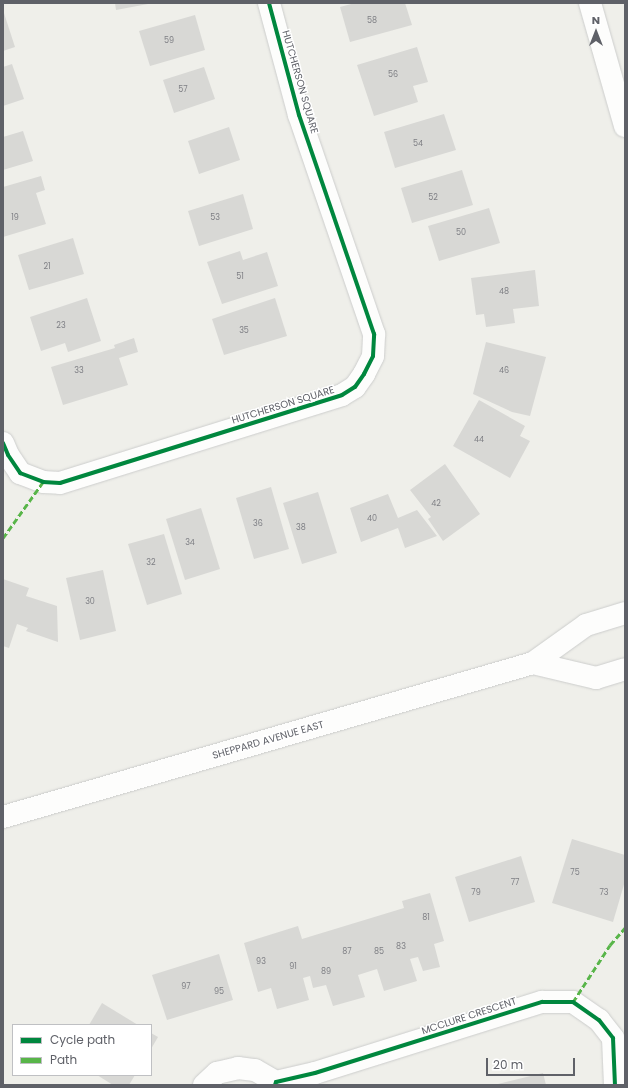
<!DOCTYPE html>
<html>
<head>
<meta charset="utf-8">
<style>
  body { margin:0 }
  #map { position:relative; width:628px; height:1088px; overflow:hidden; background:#efefea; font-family:Poppins,sans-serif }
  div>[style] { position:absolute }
  .building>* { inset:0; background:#d8d8d5 }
  .roads { filter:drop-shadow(0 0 1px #cccdcc) drop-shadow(0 0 1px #cccdcc) }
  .street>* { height:22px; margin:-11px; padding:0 11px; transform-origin:11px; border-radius:11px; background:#fdfdfc }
  .secondary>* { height:22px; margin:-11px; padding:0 11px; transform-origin:11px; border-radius:11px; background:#fdfdfc }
  .quiet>* { height:3px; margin-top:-1.5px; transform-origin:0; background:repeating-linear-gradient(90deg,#58b549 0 6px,transparent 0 9px) }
  .cycleway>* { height:4px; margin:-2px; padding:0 2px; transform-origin:2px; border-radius:2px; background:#00873e }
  span { translate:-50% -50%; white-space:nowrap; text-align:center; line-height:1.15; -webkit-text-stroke:3px #fff; paint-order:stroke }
  .number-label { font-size:8px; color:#7e7f84 }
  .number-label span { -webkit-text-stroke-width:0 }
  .street-label { font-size:10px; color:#5f6168 }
  .frame { position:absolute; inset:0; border:4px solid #5f6168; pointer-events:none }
  .legend { position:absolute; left:12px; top:1024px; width:140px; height:52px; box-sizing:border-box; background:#fff; border:1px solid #bfc0c3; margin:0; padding:5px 7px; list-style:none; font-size:12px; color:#5f6168 }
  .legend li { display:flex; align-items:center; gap:8px; height:20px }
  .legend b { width:20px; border:1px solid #bfc0c3 }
  .north { position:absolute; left:576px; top:12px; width:40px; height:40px; -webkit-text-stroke:3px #fff; paint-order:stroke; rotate:0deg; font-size:11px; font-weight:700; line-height:16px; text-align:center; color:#5f6168 }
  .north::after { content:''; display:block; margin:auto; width:14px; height:18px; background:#5f6168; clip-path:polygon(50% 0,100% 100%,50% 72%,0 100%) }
  .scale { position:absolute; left:486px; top:1058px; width:89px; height:18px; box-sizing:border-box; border:2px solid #5f6168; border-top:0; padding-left:5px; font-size:12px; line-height:14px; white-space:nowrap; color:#5f6168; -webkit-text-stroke:3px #fff; paint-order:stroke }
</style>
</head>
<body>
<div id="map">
  <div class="building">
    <i style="clip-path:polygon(115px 3px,148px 3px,148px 4px,116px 10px)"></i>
    <i style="clip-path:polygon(355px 3px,405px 3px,412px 25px,350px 42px,340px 7px)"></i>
    <i style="clip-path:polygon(3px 10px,15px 47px,3px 51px)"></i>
    <i style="clip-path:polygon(195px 15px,205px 50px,150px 66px,139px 31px)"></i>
    <i style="clip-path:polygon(417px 47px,428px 82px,413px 86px,418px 102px,374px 116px,357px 65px)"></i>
    <i style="clip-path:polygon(12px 64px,24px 99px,3px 106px,3px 67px)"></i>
    <i style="clip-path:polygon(204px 67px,215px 99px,174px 113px,163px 80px)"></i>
    <i style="clip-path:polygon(444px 114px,456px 150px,395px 168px,384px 132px)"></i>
    <i style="clip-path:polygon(229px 127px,240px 160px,199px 174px,188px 141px)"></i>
    <i style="clip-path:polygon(23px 131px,33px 161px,3px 170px,3px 137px)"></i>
    <i style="clip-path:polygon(462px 170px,473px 205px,412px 223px,401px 188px)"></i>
    <i style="clip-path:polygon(41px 176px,45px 190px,36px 193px,46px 224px,3px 237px,3px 187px)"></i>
    <i style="clip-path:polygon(243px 194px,253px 229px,199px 246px,188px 211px)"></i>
    <i style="clip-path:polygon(489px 208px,500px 243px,439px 261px,428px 226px)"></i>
    <i style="clip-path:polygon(73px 238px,84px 274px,29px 290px,18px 255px)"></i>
    <i style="clip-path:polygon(240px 251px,243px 260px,267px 252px,278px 286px,222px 304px,207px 262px)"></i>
    <i style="clip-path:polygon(535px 270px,539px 306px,513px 309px,515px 323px,486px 327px,484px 314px,476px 315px,471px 278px)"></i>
    <i style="clip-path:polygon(87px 298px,101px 341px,68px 352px,65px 343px,41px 351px,30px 317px)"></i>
    <i style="clip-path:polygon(275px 298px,287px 336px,224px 355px,212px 319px)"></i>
    <i style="clip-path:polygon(134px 338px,138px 352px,119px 358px,128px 385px,63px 405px,51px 367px,115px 348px,114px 345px)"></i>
    <i style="clip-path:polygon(486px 342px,546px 357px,530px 416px,512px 412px,473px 394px)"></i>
    <i style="clip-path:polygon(479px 400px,525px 426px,520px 436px,530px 441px,510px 478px,453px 446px)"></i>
    <i style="clip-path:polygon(445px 464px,480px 514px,443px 541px,428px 519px,431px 517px,410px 490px)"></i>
    <i style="clip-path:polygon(271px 487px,289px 549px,254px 559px,236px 498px)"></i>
    <i style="clip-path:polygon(318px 492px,337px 553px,302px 564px,283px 503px)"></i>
    <i style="clip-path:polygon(388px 494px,398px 518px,417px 510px,437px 536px,405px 548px,398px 528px,361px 542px,350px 508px)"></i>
    <i style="clip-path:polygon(201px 508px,220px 569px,185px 580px,166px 519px)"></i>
    <i style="clip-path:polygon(164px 534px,182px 594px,147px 605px,128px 544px)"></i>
    <i style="clip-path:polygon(103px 570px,116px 631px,80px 640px,66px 578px)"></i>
    <i style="clip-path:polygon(3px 579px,29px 588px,26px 596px,57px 606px,58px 642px,26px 631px,28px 628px,17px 624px,9px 648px,3px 646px)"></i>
    <i style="clip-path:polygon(572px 839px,625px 855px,625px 881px,613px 922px,552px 903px)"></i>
    <i style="clip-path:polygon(521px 856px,535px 902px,469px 922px,455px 877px)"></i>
    <i style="clip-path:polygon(430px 893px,444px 941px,434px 944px,440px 967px,423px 971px,418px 957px,410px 959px,417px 981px,384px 991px,377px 969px,358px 975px,365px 997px,333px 1006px,326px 985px,313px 988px,310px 976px,303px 978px,309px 1000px,277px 1009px,271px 988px,258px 992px,244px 943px,298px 926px,302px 939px,404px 908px,402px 901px)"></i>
    <i style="clip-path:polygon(219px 954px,233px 1000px,167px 1020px,152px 975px)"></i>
    <i style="clip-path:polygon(102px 1003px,138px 1025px,89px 1025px)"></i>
    <i style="clip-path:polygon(151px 1033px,158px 1037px,151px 1049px)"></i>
    <i style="clip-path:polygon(543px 1073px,546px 1085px,499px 1085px,498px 1084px)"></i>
    <i style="clip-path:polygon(97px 1075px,135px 1075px,129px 1085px,113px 1085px)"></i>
  </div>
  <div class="roads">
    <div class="street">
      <i style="left:3px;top:443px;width:13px;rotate:67deg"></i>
      <i style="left:8px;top:455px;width:22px;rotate:56deg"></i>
      <i style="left:20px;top:473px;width:25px;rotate:21deg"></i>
      <i style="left:43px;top:482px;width:17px;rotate:3deg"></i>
      <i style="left:60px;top:483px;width:295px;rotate:-17.3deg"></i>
      <i style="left:342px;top:395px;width:15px;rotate:-32deg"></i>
      <i style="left:355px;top:387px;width:16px;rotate:-55deg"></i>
      <i style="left:364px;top:374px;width:20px;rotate:-63deg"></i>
      <i style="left:373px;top:356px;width:22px;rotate:-87deg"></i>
      <i style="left:374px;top:334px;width:231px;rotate:-108.9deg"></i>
      <i style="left:299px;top:115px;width:116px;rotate:-105deg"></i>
      <i style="left:204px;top:1085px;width:18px;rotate:-43deg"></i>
      <i style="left:217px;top:1073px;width:22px;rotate:-13deg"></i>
      <i style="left:238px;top:1068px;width:17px;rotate:7deg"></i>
      <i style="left:255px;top:1070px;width:24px;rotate:30deg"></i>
      <i style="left:275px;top:1085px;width:3px;rotate:-72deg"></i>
      <i style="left:276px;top:1082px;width:40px;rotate:-13deg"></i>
      <i style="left:315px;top:1073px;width:238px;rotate:-17.4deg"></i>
      <i style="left:542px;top:1002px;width:31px"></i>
      <i style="left:573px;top:1002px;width:32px;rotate:35deg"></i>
      <i style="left:599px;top:1020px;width:23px;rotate:52deg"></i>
      <i style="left:613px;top:1038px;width:47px;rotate:87.6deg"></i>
    </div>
    <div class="secondary">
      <i style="left:590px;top:3px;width:128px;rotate:74.1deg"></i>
      <i style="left:533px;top:663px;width:65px;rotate:13.4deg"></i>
      <i style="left:596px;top:678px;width:30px;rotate:-17deg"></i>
      <i style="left:3px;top:817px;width:552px;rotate:-16.2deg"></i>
      <i style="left:533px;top:663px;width:65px;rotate:-35.6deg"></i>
      <i style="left:586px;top:625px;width:41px;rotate:-17.1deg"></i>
    </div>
  </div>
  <div class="quiet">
    <i style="left:3px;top:538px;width:69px;rotate:-54.5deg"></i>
    <i style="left:573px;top:1002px;width:68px;rotate:-57deg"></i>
    <i style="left:610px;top:945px;width:23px;rotate:-49deg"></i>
  </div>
  <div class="cycleway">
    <i style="left:3px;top:443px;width:13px;rotate:67deg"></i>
    <i style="left:8px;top:455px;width:22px;rotate:56deg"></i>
    <i style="left:20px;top:473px;width:25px;rotate:21deg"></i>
    <i style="left:43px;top:482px;width:17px;rotate:3deg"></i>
    <i style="left:60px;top:483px;width:295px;rotate:-17.3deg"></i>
    <i style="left:342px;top:395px;width:15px;rotate:-32deg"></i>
    <i style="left:355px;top:387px;width:16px;rotate:-55deg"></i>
    <i style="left:364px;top:374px;width:20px;rotate:-63deg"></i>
    <i style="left:373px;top:356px;width:22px;rotate:-87deg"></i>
    <i style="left:374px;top:334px;width:231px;rotate:-108.9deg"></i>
    <i style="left:299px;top:115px;width:116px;rotate:-105deg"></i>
    <i style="left:275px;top:1085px;width:3px;rotate:-72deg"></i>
    <i style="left:276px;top:1082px;width:40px;rotate:-13deg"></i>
    <i style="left:315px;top:1073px;width:238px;rotate:-17.4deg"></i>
    <i style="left:542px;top:1002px;width:31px"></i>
    <i style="left:573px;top:1002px;width:32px;rotate:35deg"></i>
    <i style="left:599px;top:1020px;width:23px;rotate:52deg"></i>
    <i style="left:613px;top:1038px;width:47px;rotate:87.6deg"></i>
  </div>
  <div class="number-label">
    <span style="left:372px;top:21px">58</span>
    <span style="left:169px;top:41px">59</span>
    <span style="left:393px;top:75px">56</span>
    <span style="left:183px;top:90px">57</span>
    <span style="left:418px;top:144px">54</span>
    <span style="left:433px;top:198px">52</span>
    <span style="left:15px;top:218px">19</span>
    <span style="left:215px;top:218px">53</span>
    <span style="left:461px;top:233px">50</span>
    <span style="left:47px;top:267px">21</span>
    <span style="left:240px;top:277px">51</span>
    <span style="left:504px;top:292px">48</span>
    <span style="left:61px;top:326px">23</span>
    <span style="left:244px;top:331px">35</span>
    <span style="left:79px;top:371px">33</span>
    <span style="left:504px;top:371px">46</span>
    <span style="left:479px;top:440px">44</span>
    <span style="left:436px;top:504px">42</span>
    <span style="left:372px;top:519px">40</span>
    <span style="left:258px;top:524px">36</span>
    <span style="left:301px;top:528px">38</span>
    <span style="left:190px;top:543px">34</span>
    <span style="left:151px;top:563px">32</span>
    <span style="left:90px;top:602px">30</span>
    <span style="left:575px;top:873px">75</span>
    <span style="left:515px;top:883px">77</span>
    <span style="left:476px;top:893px">79</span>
    <span style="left:604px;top:893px">73</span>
    <span style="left:426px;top:918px">81</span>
    <span style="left:401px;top:947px">83</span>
    <span style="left:347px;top:952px">87</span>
    <span style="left:379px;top:952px">85</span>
    <span style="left:261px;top:962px">93</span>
    <span style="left:293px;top:967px">91</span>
    <span style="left:326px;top:972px">89</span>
    <span style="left:186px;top:987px">97</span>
    <span style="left:219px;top:992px">95</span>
  </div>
  <div class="street-label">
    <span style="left:300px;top:82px;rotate:74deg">HUTCHERSON SQUARE</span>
    <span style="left:283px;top:405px;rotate:-17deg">HUTCHERSON SQUARE</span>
    <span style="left:268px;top:740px;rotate:-16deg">SHEPPARD AVENUE EAST</span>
    <span style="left:469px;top:1016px;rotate:-18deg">MCCLURE CRESCENT</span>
  </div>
  <div class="frame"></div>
  <ul class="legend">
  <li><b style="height:5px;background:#00873e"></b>Cycle path</li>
  <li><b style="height:5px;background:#58b549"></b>Path</li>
  </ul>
  <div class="north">N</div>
  <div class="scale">20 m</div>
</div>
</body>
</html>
